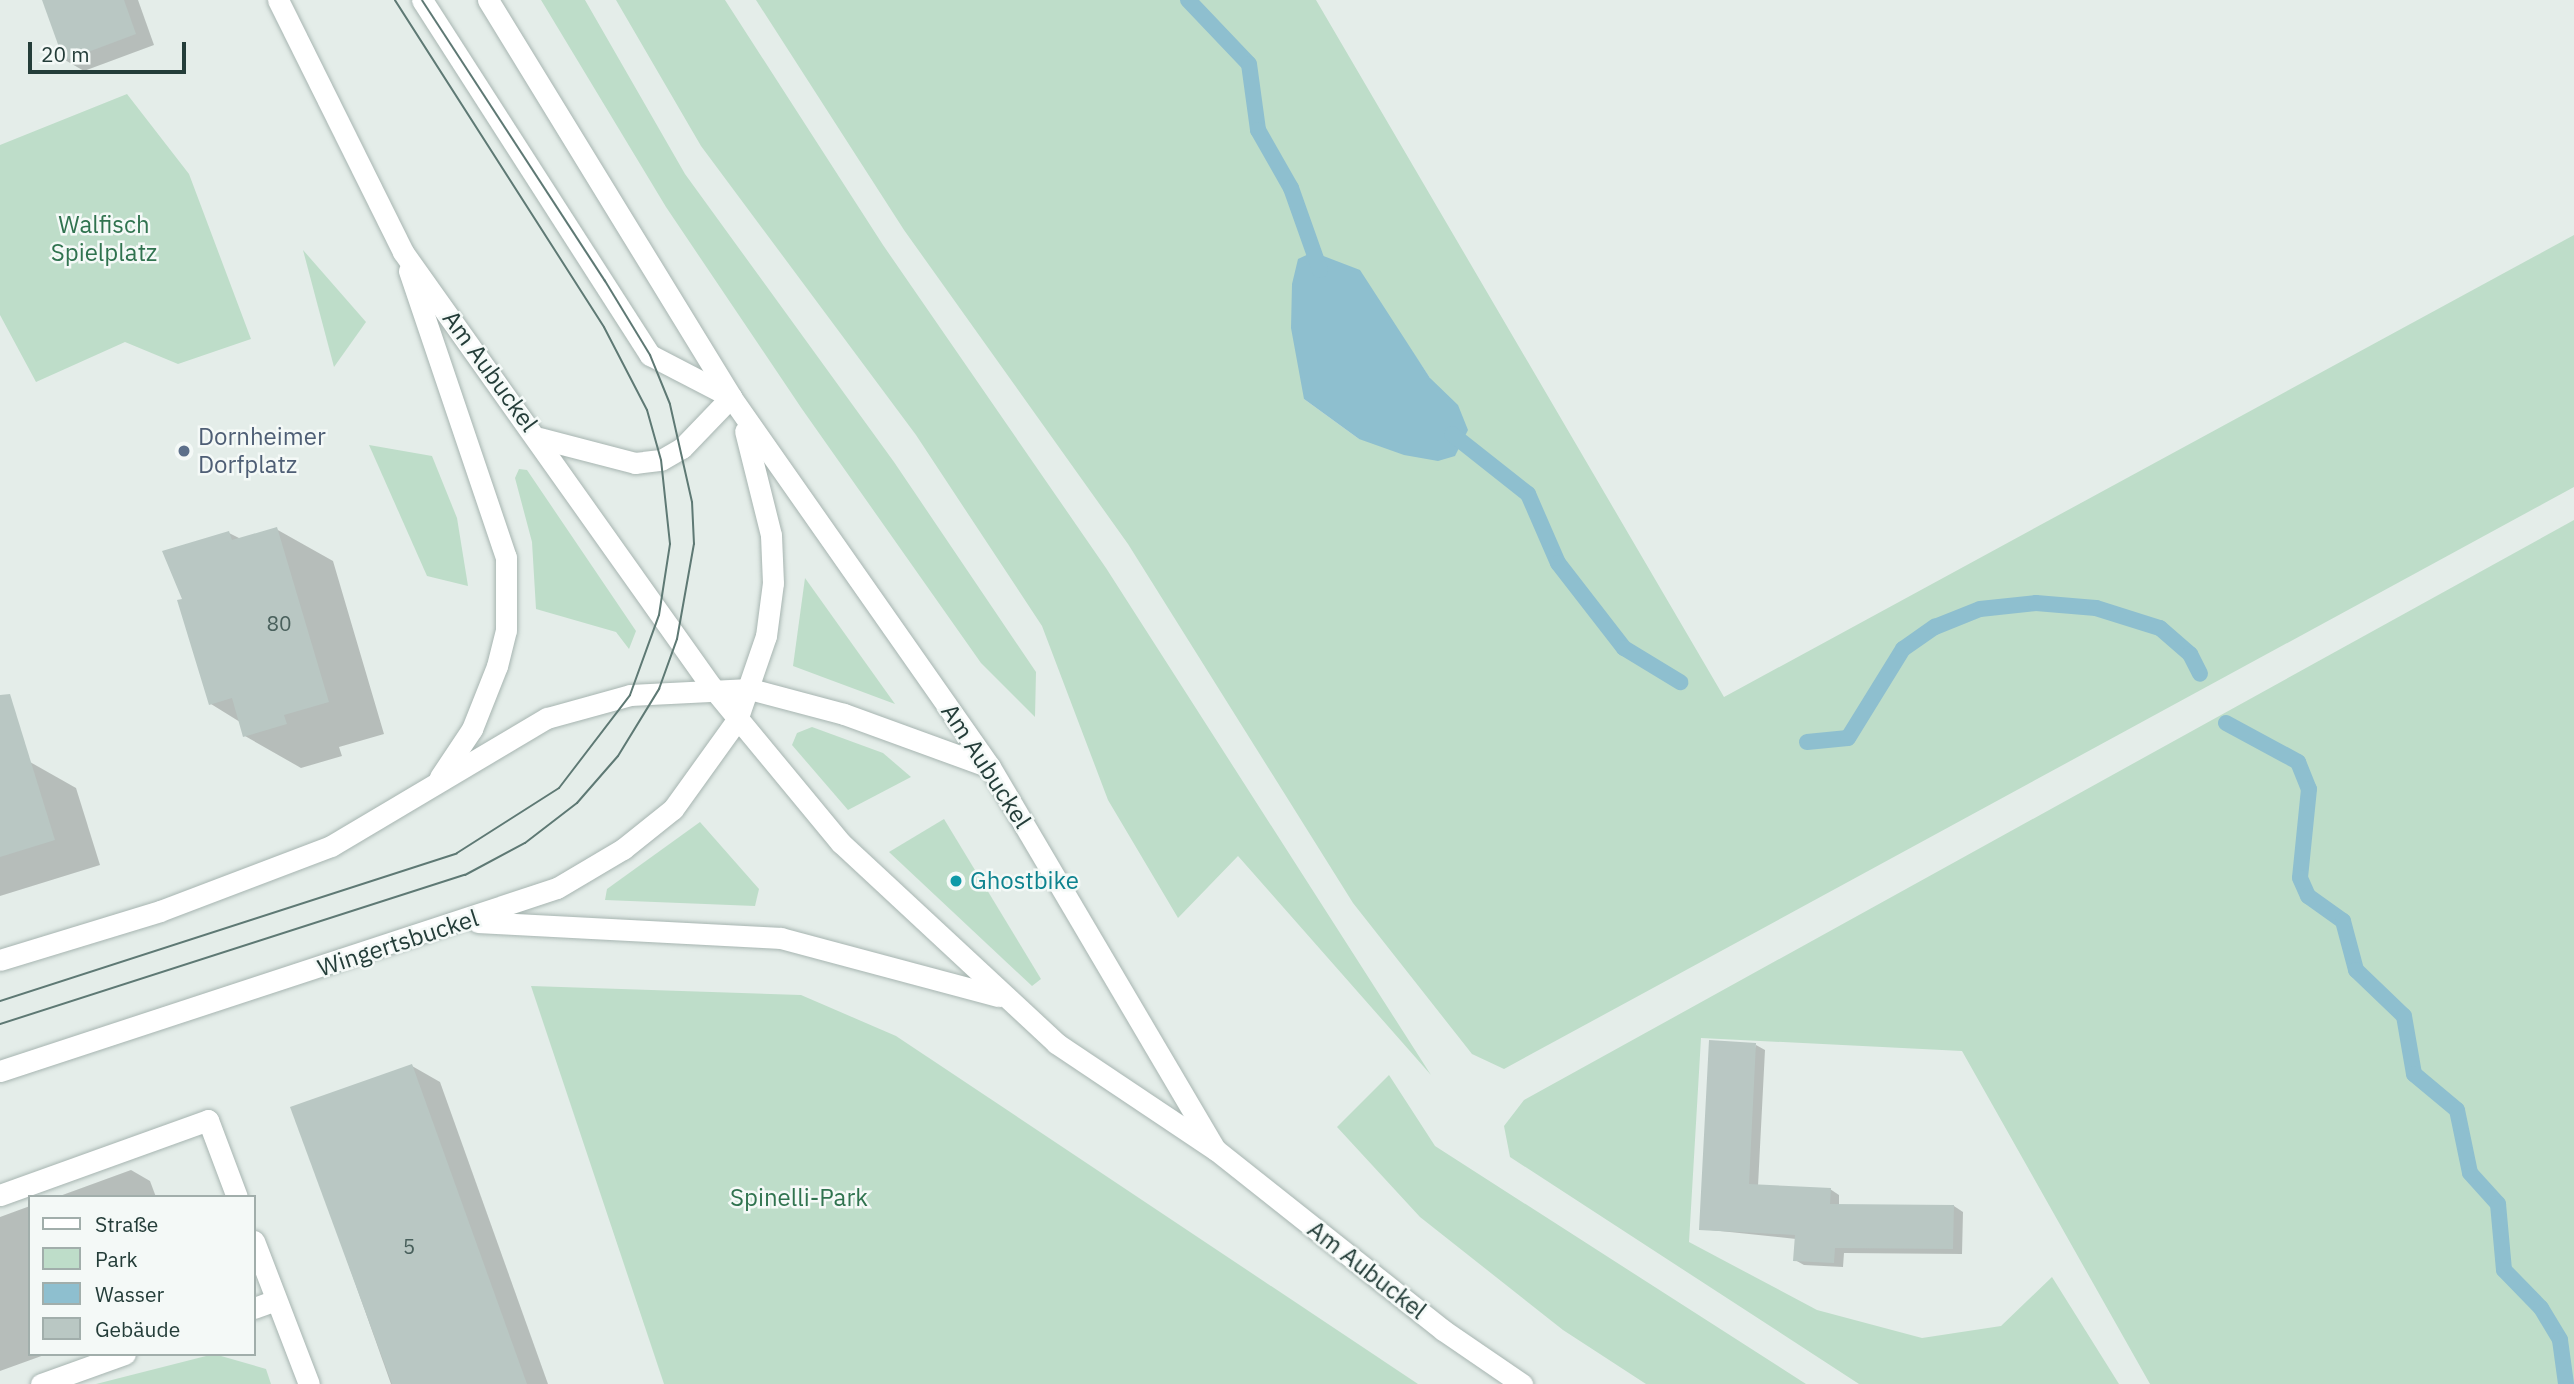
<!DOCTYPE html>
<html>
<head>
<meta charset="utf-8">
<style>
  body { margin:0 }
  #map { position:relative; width:2574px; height:1384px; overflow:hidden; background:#e4ede9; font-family:"IBM Plex Sans",sans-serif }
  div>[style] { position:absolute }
  .green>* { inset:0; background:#beddc9 }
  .water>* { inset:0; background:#8ebfcf }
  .shadow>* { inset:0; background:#0003 }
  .stream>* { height:16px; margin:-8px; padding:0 8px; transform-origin:8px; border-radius:8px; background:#8ebfcf }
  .building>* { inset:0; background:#b9c7c3 }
  .roads { filter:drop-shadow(0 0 2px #a7b5b1) drop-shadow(0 0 2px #a7b5b1) }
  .lane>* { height:21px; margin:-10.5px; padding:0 10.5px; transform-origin:10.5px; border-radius:10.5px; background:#fff }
  .secondary>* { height:21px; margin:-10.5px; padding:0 10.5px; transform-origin:10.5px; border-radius:10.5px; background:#fff }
  .tram>* { height:2px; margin:-1px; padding:0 1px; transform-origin:1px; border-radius:1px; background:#5e7974 }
  .dots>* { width:19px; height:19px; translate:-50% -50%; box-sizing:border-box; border:4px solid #f4f9f7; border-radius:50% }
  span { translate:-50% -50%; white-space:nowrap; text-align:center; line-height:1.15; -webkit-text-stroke:5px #f4f9f7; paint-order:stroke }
  .number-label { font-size:21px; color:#49605c }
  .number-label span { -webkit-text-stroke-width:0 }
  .park-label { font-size:24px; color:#30734f }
  .street-label { font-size:24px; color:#243d39 }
  .service-label { font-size:24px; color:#4e5e75 }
  .left { translate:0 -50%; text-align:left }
  .culture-label { font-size:24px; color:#0d838f }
  .legend { position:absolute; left:28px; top:1195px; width:228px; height:161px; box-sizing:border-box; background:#f4f9f7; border:2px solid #a1aeab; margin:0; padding:9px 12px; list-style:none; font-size:21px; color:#243d39 }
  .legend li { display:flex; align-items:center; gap:14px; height:35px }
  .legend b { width:35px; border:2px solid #a1aeab }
  .scale { position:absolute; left:28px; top:42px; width:158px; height:32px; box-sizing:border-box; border:4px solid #243d39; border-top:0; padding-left:9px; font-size:21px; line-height:24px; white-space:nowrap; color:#243d39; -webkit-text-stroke:5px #f4f9f7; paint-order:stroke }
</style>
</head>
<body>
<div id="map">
  <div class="green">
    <i style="clip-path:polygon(541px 0,585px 0,685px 174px,894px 462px,1036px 672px,1035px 717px,981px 663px,802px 409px,666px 207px)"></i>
    <i style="clip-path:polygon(616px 0,725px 0,883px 245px,1106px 568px,1431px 1075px,1238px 856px,1178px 918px,1108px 800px,1042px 626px,916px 435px,701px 146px)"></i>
    <i style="clip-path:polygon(evenodd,756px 0,1316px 0,1724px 697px,2574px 235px,2574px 487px,1504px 1069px,1472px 1054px,1353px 903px,1128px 544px,904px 230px,756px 0,1395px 326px,1430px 378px,1359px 439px,1304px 399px,1395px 326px)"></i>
    <i style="clip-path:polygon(127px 94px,189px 174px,251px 339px,178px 364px,125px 342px,36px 382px,0 315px,0 145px)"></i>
    <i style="clip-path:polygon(303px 250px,366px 322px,334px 367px)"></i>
    <i style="clip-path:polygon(369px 445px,432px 456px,457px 518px,468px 586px,427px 576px)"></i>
    <i style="clip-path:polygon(519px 469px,527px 470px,636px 631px,629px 649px,616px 632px,536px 609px,532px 542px,515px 478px)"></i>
    <i style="clip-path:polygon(2574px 520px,2574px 1384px,2150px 1384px,1962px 1051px,1701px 1038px,1689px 1242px,1817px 1310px,1922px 1338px,2001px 1326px,2052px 1277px,2119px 1384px,1859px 1384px,1510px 1157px,1504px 1126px,1524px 1100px)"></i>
    <i style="clip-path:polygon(805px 578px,895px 704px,793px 666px)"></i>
    <i style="clip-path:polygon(812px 727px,883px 753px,911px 777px,848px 810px,792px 745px,797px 733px)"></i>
    <i style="clip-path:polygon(944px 819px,1041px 979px,1032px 986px,889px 852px)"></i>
    <i style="clip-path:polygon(700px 822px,759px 889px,755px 906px,605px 900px,607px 889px)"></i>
    <i style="clip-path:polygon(531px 986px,801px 995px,896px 1036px,1418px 1384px,664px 1384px)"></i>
    <i style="clip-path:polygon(1389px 1075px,1435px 1146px,1806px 1384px,1646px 1384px,1563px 1330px,1420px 1217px,1337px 1127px)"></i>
    <i style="clip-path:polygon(214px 1354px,266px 1369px,271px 1384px,96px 1384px)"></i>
  </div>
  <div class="water">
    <i style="clip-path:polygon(1313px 252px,1360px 270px,1430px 378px,1458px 405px,1468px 430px,1455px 456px,1438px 461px,1404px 455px,1359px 439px,1304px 399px,1291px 328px,1292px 284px,1298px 259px)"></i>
  </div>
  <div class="shadow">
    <i style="clip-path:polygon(44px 0,138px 0,154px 45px,84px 71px,65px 60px)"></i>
    <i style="clip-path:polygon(276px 529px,333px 561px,384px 734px,339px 747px,342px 756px,301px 768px,245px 736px,240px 722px,211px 704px,185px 600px,229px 533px,241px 539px)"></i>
    <i style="clip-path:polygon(30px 762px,76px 788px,100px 865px,0 896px,0 771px)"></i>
    <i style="clip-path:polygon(1756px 1045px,1765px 1050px,1758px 1186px,1830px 1189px,1839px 1195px,1839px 1206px,1954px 1206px,1963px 1212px,1962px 1254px,1844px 1253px,1843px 1267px,1804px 1265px,1795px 1260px,1796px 1239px,1701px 1229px)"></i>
    <i style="clip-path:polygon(412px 1066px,440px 1082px,548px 1384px,391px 1384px,293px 1108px)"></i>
    <i style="clip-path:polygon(131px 1170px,150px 1181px,156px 1197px,57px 1197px)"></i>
    <i style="clip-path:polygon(30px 1206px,30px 1354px,47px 1354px,0 1371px,0 1217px)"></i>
  </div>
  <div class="stream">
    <i style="left:1188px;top:0;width:88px;rotate:46.4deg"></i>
    <i style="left:1249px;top:64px;width:67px;rotate:82.2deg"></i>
    <i style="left:1258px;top:130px;width:67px;rotate:60.4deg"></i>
    <i style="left:1291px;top:188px;width:87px;rotate:70.5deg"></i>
    <i style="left:1452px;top:434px;width:97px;rotate:38.3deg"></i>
    <i style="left:1528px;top:494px;width:75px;rotate:66.5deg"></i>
    <i style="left:1558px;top:563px;width:108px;rotate:52.2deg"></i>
    <i style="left:1624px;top:648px;width:66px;rotate:31.3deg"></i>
    <i style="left:2226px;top:723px;width:82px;rotate:28.4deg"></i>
    <i style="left:2298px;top:762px;width:29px;rotate:68deg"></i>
    <i style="left:2309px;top:789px;width:89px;rotate:95.8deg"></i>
    <i style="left:2300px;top:878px;width:20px;rotate:66deg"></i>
    <i style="left:2308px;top:896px;width:43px;rotate:35.5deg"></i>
    <i style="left:2343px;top:921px;width:51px;rotate:75.1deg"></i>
    <i style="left:2356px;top:970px;width:66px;rotate:43.8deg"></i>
    <i style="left:2404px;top:1016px;width:59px;rotate:80.2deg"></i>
    <i style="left:2414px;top:1074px;width:56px;rotate:39.9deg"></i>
    <i style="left:2457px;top:1110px;width:64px;rotate:78.3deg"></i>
    <i style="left:2470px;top:1173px;width:42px;rotate:47.9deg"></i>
    <i style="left:2498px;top:1204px;width:66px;rotate:84.8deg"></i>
    <i style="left:2504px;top:1270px;width:53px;rotate:45.8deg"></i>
    <i style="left:2541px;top:1308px;width:37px;rotate:59deg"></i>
    <i style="left:2560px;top:1340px;width:44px;rotate:82.2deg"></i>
    <i style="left:1807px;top:742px;width:41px;rotate:-5.6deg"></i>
    <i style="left:1848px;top:738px;width:105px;rotate:-58.3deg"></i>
    <i style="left:1903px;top:649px;width:39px;rotate:-35deg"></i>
    <i style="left:1935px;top:627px;width:48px;rotate:-21.8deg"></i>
    <i style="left:1980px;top:609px;width:56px;rotate:-6.1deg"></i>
    <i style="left:2036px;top:603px;width:60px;rotate:4.8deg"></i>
    <i style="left:2096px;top:608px;width:67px;rotate:17.4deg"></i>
    <i style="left:2160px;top:628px;width:40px;rotate:41deg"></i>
    <i style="left:2190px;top:654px;width:22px;rotate:63deg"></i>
  </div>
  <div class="building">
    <i style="clip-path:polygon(42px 0,124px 0,136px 34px,64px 61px)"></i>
    <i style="clip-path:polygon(277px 527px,329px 702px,284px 715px,287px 724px,243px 737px,232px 698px,209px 705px,177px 600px,182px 599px,162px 551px,229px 531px,232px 540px)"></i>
    <i style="clip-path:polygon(10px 694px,55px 840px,0 857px,0 695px)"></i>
    <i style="clip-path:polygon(1709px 1040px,1756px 1043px,1749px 1184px,1831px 1188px,1830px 1204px,1954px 1205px,1953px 1249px,1835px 1248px,1834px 1263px,1793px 1261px,1795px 1235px,1699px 1230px)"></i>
    <i style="clip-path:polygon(412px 1064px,527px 1384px,392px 1384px,290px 1107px)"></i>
  </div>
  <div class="roads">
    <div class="lane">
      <i style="left:422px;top:0;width:422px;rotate:57.3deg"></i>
      <i style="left:650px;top:355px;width:91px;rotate:27.4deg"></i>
      <i style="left:0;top:1195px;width:221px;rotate:-19.8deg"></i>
      <i style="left:208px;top:1120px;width:82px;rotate:69.4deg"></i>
      <i style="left:254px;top:1241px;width:153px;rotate:69deg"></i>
      <i style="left:254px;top:1308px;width:23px;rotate:-20deg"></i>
      <i style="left:41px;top:1384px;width:89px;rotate:-19.7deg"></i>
    </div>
    <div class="secondary">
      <i style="left:278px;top:0;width:281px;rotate:63.6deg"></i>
      <i style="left:403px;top:252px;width:532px;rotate:54.64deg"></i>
      <i style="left:711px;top:686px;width:204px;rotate:50.4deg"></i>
      <i style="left:841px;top:843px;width:294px;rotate:42.9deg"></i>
      <i style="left:1056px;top:1043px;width:192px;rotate:33.8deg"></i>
      <i style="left:1216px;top:1150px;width:290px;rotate:38.4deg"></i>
      <i style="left:1443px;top:1330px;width:96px;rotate:34.4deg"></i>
      <i style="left:488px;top:0;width:465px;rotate:58.5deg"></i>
      <i style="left:731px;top:397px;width:452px;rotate:55deg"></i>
      <i style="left:990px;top:767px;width:443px;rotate:59.5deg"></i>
      <i style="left:409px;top:271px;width:302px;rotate:71.3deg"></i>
      <i style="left:506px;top:557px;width:73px;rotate:90deg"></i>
      <i style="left:506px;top:630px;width:37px;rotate:104deg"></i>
      <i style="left:497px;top:666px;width:68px;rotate:111.6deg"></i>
      <i style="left:472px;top:729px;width:58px;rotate:123.7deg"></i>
      <i style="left:539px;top:438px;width:99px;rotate:14.6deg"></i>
      <i style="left:635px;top:463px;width:26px;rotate:-7deg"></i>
      <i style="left:661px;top:460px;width:24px;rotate:-30deg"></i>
      <i style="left:682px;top:448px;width:71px;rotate:-46.1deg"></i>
      <i style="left:478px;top:922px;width:303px;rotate:3deg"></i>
      <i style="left:781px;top:938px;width:225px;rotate:15deg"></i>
      <i style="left:0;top:960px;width:167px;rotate:-17deg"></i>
      <i style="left:160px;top:911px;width:183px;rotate:-20.8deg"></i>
      <i style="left:331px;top:846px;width:251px;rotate:-30.7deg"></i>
      <i style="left:547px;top:718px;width:86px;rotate:-15.5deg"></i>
      <i style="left:630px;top:695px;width:120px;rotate:-2.9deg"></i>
      <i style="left:750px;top:689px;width:97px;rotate:14.9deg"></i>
      <i style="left:844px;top:714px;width:155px;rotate:20deg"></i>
      <i style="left:0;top:1071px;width:586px;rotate:-18.19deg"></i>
      <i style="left:557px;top:888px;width:77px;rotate:-30.6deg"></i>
      <i style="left:623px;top:849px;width:64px;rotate:-38.7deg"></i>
      <i style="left:673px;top:809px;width:110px;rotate:-54.3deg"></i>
      <i style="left:737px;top:720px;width:89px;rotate:-71deg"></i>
      <i style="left:766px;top:636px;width:53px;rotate:-82.5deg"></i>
      <i style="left:773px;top:583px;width:48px;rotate:-92.4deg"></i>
      <i style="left:771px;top:535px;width:107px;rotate:-104deg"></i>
    </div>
  </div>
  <div class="tram">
    <i style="left:0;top:1001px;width:480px;rotate:-17.9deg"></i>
    <i style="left:457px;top:853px;width:121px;rotate:-32.5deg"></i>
    <i style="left:559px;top:788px;width:117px;rotate:-52.6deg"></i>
    <i style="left:630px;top:695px;width:85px;rotate:-70.1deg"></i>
    <i style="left:659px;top:615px;width:72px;rotate:-81.2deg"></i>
    <i style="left:670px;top:544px;width:84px;rotate:-96.1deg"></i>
    <i style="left:661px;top:460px;width:52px;rotate:-105.6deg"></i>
    <i style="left:647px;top:410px;width:93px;rotate:-117.4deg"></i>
    <i style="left:604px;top:327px;width:388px;rotate:-122.6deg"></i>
    <i style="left:0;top:1024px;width:488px;rotate:-17.8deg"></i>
    <i style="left:465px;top:875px;width:68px;rotate:-28.1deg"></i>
    <i style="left:525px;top:843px;width:66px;rotate:-37.6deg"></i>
    <i style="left:577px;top:803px;width:62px;rotate:-48.9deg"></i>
    <i style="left:618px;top:756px;width:79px;rotate:-58.5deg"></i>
    <i style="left:659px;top:689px;width:53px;rotate:-70.2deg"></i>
    <i style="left:677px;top:639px;width:97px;rotate:-79.9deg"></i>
    <i style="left:694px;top:544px;width:42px;rotate:-92.7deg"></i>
    <i style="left:692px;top:502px;width:100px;rotate:-102.7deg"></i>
    <i style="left:670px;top:404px;width:53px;rotate:-112.2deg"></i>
    <i style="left:650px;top:355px;width:87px;rotate:-121.3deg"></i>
    <i style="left:605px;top:281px;width:335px;rotate:-123.1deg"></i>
  </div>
  <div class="dots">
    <i style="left:184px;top:451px;background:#5c6f8a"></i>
    <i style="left:956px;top:881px;background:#0f9aa8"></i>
  </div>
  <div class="number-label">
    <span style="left:279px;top:623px">80</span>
    <span style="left:409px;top:1246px">5</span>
  </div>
  <div class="park-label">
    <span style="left:104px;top:239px">Walfisch<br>Spielplatz</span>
    <span style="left:799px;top:1198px">Spinelli-Park</span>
  </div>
  <div class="street-label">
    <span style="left:490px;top:371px;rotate:54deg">Am Aubuckel</span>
    <span style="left:986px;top:766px;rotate:57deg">Am Aubuckel</span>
    <span style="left:398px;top:943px;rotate:-18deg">Wingertsbuckel</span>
    <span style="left:1367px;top:1270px;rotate:38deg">Am Aubuckel</span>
  </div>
  <div class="service-label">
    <span class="left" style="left:198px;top:451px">Dornheimer<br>Dorfplatz</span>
  </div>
  <div class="culture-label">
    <span class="left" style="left:970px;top:881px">Ghostbike</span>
  </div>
  <ul class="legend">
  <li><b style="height:9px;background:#fff"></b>Straße</li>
  <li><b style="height:19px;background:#beddc9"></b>Park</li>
  <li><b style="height:19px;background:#8ebfcf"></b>Wasser</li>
  <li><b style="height:19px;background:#b9c7c3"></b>Gebäude</li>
  </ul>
  <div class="scale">20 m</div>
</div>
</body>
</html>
